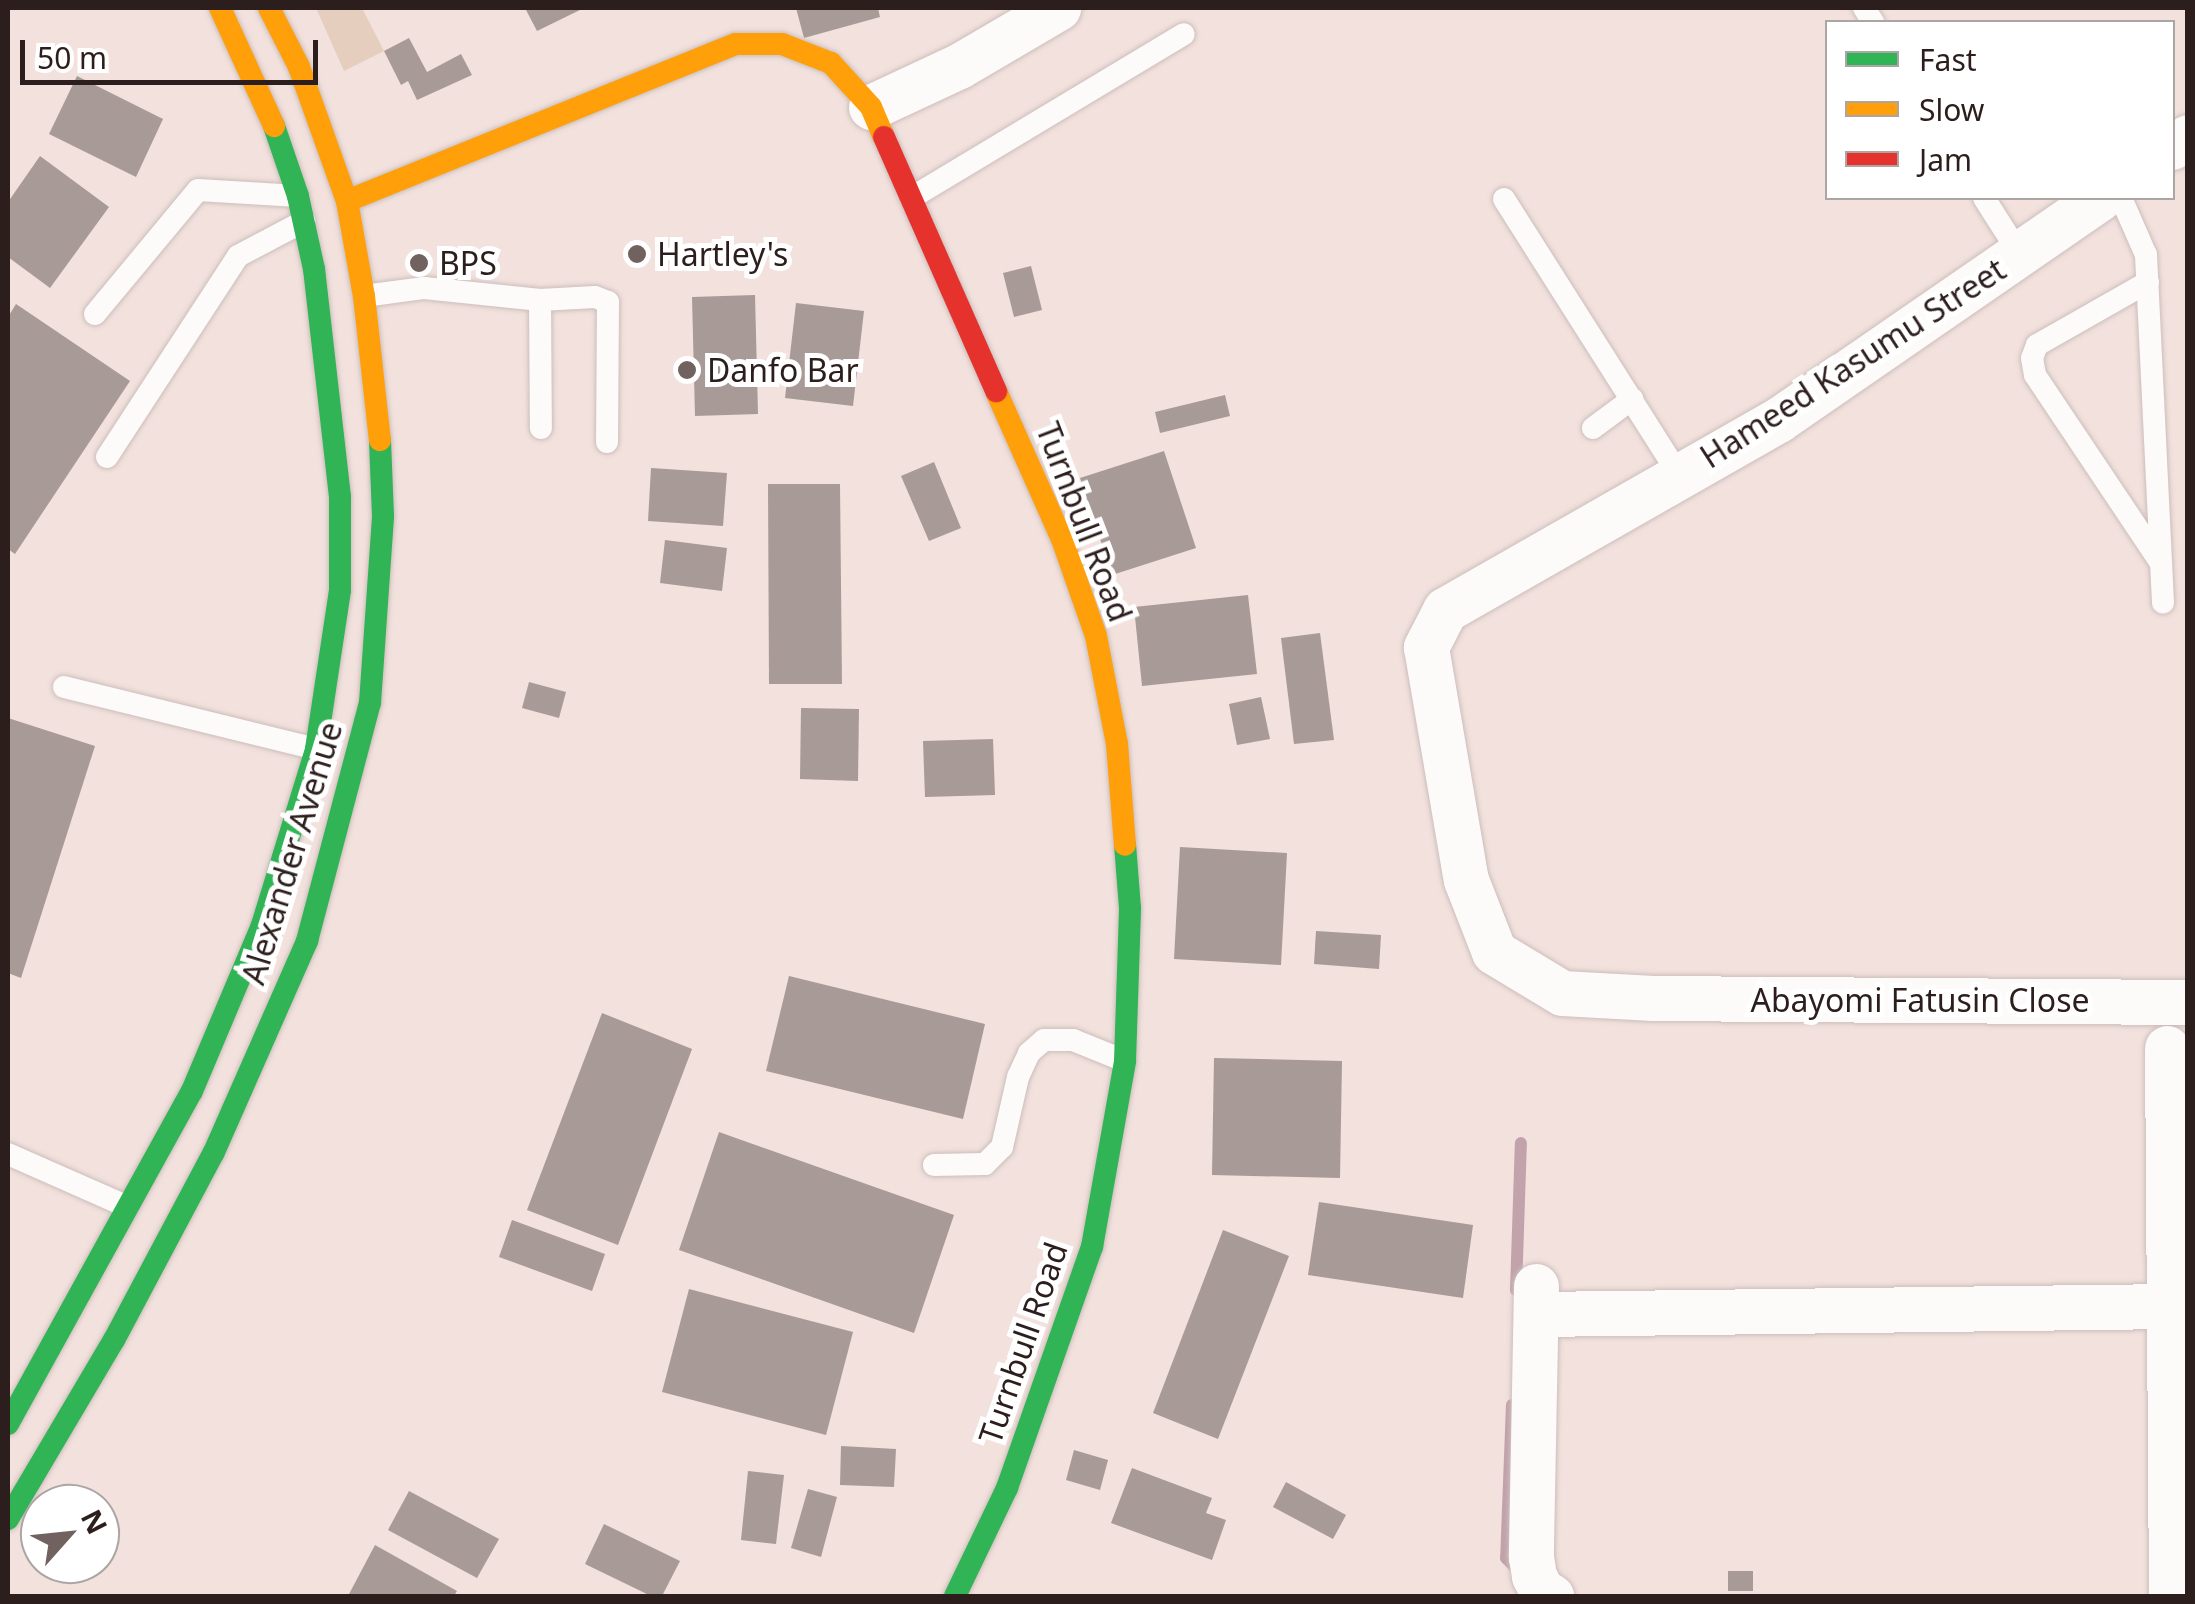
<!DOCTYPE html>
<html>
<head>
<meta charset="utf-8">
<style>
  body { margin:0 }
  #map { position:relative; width:2195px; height:1604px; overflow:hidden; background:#f2e1dd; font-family:"Noto Sans",sans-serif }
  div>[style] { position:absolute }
  .green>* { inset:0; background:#e5cebd }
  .stream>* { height:12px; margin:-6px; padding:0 6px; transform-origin:6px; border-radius:6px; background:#c2a2ab }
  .building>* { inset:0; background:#a89a96 }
  .roads { filter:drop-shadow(0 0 2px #ccbebb) drop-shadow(0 0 2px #ccbebb) }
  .lane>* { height:22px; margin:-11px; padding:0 11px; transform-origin:11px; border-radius:11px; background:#fdfafa }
  .street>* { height:45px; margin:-22.5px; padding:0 22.5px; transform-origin:22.5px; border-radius:22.5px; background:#fdfafa }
  .fast>* { height:22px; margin:-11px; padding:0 11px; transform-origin:11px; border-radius:11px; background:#30b455 }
  .slow>* { height:22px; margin:-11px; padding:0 11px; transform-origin:11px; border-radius:11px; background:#ff9f0a }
  .jam>* { height:22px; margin:-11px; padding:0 11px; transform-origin:11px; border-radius:11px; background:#e5322d }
  .dots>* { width:28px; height:28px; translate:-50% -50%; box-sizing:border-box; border:5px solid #fff; border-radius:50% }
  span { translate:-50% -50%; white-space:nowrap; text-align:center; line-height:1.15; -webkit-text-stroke:10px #fff; paint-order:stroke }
  .poi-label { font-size:32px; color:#2c1e1c }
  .left { translate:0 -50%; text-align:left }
  .street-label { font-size:32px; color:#2c1e1c }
  .frame { position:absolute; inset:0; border:10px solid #2c1e1c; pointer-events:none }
  .legend { position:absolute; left:1825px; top:20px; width:350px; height:180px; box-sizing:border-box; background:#fff; border:2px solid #aba5a4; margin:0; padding:12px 18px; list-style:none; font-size:30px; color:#2c1e1c }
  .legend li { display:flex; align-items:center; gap:20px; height:50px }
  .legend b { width:50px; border:2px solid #aba5a4 }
  .north { position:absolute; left:20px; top:1484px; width:100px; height:100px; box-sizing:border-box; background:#fff; border:2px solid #aba5a4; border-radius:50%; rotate:63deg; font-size:28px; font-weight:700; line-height:40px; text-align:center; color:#2c1e1c }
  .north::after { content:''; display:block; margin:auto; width:35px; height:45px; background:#716260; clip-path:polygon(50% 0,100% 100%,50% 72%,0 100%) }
  .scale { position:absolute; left:20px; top:40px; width:298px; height:45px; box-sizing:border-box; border:5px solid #2c1e1c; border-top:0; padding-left:12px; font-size:30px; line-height:35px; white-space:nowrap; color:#2c1e1c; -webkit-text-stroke:8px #fff; paint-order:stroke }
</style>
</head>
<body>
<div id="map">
  <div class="green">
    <i style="clip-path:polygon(316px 8px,362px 8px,384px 51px,344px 71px)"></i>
  </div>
  <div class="stream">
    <i style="left:1516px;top:1290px;width:147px;rotate:-88.1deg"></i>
    <i style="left:1512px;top:1405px;width:153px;rotate:92.2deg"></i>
    <i style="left:1506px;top:1558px;width:17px;rotate:45deg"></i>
  </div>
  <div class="building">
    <i style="clip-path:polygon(525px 8px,584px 8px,537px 31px)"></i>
    <i style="clip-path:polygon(796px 8px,878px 8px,880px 17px,804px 38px)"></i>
    <i style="clip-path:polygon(409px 38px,427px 72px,461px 54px,472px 75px,417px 100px,408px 81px,401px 85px,384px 51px)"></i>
    <i style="clip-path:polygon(77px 76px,163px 119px,136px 177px,49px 134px)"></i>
    <i style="clip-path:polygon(40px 156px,109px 207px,50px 288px,8px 257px,8px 202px)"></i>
    <i style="clip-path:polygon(1031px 266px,1042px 310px,1014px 317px,1003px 273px)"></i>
    <i style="clip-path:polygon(755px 295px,758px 414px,695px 416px,692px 297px)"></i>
    <i style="clip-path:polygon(796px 303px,864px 311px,853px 406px,785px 398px)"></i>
    <i style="clip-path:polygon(16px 304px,130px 381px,15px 554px,8px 549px,8px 317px)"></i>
    <i style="clip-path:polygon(1225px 395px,1230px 416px,1160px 433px,1155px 412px)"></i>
    <i style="clip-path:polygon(1164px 451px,1196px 548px,1112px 575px,1080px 478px)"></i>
    <i style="clip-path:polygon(934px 462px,961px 528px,929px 541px,901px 476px)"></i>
    <i style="clip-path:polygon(651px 468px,727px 473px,723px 526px,648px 521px)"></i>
    <i style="clip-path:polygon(768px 484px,840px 484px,842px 684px,769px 684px)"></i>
    <i style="clip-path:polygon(665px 540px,727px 548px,722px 591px,660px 583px)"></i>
    <i style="clip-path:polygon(1248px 595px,1257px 674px,1142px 686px,1134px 607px)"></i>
    <i style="clip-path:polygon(1320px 633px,1334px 740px,1294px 744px,1281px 638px)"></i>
    <i style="clip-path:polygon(529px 682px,566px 692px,559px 718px,522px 708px)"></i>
    <i style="clip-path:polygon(1261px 697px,1270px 739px,1237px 745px,1229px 704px)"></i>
    <i style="clip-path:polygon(801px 708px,859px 709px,858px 781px,800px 779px)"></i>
    <i style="clip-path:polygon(8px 718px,95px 746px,21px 978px,8px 973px)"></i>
    <i style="clip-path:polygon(993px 739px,995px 795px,925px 797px,923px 741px)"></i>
    <i style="clip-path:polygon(1180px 847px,1287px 853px,1281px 965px,1174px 959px)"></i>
    <i style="clip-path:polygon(1316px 931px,1381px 935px,1379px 969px,1314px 964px)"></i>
    <i style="clip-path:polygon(789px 976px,985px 1024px,963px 1119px,766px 1071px)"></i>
    <i style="clip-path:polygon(602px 1013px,692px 1049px,618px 1245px,527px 1210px)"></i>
    <i style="clip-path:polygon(1214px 1058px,1342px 1061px,1340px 1178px,1212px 1175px)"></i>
    <i style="clip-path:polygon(719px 1132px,954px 1215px,914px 1333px,679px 1250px)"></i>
    <i style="clip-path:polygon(1319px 1202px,1473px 1225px,1463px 1298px,1308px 1275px)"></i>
    <i style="clip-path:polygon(512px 1220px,605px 1254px,592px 1291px,499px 1257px)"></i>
    <i style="clip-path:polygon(1223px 1230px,1289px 1256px,1218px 1439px,1153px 1413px)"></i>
    <i style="clip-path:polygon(689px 1289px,853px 1332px,826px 1435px,662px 1392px)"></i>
    <i style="clip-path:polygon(841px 1446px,896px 1449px,894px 1487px,840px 1485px)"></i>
    <i style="clip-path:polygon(1074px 1450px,1108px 1460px,1100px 1490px,1066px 1480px)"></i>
    <i style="clip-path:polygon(1132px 1468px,1212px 1498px,1206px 1513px,1226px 1520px,1212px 1560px,1111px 1523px)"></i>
    <i style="clip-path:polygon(748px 1471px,784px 1475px,776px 1544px,741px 1540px)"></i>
    <i style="clip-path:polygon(1286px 1482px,1346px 1515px,1333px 1539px,1273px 1507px)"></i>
    <i style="clip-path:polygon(808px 1489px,837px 1497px,821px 1557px,791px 1548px)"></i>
    <i style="clip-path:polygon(409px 1491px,499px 1539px,477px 1578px,388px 1530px)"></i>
    <i style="clip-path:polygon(604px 1524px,680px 1561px,662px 1596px,651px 1596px,585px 1564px)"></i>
    <i style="clip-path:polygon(375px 1545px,457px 1591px,454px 1596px,348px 1596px)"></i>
    <i style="clip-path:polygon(1728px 1571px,1753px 1571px,1753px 1591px,1728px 1591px)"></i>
  </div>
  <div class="roads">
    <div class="lane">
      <i style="left:1864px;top:8px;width:17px;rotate:57deg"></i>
      <i style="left:911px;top:198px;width:318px;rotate:-31deg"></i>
      <i style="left:1984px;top:198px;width:65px;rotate:57.5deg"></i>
      <i style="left:2121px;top:198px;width:62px;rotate:66.3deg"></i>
      <i style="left:2146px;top:255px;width:348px;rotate:87.2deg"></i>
      <i style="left:1504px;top:199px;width:328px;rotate:57.6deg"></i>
      <i style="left:2148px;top:282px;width:128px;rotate:150.4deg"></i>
      <i style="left:2037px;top:345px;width:14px;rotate:111deg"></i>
      <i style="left:2032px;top:358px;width:17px;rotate:80deg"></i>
      <i style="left:2035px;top:375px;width:226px;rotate:56.2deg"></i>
      <i style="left:364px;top:296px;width:61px;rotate:-7.6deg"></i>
      <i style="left:424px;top:288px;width:117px;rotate:5.9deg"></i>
      <i style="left:540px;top:300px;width:128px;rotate:89.6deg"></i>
      <i style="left:540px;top:300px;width:55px;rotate:-3.1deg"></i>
      <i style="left:595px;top:297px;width:14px;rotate:21deg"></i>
      <i style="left:608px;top:302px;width:140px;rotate:90.4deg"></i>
      <i style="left:95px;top:314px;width:161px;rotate:-50.3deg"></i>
      <i style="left:198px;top:190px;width:100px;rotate:3.4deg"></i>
      <i style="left:1593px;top:428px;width:49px;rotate:-36.6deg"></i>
      <i style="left:107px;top:457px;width:240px;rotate:-56.9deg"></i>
      <i style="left:238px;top:256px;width:75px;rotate:-27.9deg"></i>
      <i style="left:64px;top:687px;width:260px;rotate:13.8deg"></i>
      <i style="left:8px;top:1154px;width:131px;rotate:23.8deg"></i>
      <i style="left:934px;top:1165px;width:51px;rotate:-1.1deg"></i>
      <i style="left:985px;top:1164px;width:24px;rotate:-45deg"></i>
      <i style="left:1002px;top:1147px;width:72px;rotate:-77.1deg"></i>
      <i style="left:1018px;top:1077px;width:26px;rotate:-65deg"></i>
      <i style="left:1029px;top:1053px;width:20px;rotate:-41deg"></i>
      <i style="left:1044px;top:1040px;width:29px"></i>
      <i style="left:1073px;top:1040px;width:56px;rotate:22deg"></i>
    </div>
    <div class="street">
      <i style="left:871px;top:107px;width:97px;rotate:-25deg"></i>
      <i style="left:959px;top:66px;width:115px;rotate:-30.4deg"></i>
      <i style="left:2172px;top:147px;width:19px;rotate:-32deg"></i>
      <i style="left:2100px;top:198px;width:391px;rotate:145.4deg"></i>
      <i style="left:1778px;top:420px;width:383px;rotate:150.3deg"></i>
      <i style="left:1445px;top:610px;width:42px;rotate:117.2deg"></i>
      <i style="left:1426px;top:647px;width:236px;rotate:80.3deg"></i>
      <i style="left:1466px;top:880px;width:77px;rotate:68.7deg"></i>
      <i style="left:1494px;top:952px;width:79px;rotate:31.1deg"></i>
      <i style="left:1562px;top:993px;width:91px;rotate:3.1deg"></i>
      <i style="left:1653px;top:998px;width:535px;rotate:0.43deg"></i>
      <i style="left:2167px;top:1048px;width:548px;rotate:89.58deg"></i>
      <i style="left:1536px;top:1286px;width:271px;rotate:91.1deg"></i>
      <i style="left:1531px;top:1557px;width:19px;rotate:81deg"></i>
      <i style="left:1534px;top:1576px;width:16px;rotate:63deg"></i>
      <i style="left:1541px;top:1590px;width:12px;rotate:31deg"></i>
      <i style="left:1536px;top:1314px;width:634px;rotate:-0.72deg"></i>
    </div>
    <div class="fast">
      <i style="left:8px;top:1424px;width:380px;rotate:-61.1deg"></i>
      <i style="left:192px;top:1091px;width:180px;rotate:-67.1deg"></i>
      <i style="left:262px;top:925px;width:184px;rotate:-72.9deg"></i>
      <i style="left:316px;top:749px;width:161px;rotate:-81.4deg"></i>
      <i style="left:340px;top:590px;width:93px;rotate:-90deg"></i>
      <i style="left:340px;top:497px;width:229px;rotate:-96.5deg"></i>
      <i style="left:314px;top:269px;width:75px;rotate:-102.4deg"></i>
      <i style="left:298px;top:196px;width:74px;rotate:-108.9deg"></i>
      <i style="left:8px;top:1519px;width:208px;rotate:-59.4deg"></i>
      <i style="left:114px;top:1340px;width:213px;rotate:-62deg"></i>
      <i style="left:214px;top:1152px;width:231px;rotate:-66.2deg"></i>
      <i style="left:307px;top:941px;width:246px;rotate:-75.2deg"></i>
      <i style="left:370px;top:703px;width:187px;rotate:-86deg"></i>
      <i style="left:383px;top:516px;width:76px;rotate:-92.3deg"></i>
      <i style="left:955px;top:1596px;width:120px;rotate:-64.3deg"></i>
      <i style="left:1007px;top:1488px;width:256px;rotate:-70.6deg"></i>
      <i style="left:1092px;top:1247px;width:189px;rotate:-79.9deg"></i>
      <i style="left:1125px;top:1061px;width:153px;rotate:-88.1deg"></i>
      <i style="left:1130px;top:908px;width:63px;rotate:-94.5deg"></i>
    </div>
    <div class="slow">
      <i style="left:220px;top:8px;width:130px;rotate:65.4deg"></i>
      <i style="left:269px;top:8px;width:66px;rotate:63deg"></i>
      <i style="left:299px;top:67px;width:142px;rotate:70.3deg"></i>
      <i style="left:347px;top:201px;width:97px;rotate:79.9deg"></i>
      <i style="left:364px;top:296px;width:145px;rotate:83.7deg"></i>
      <i style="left:347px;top:201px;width:419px;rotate:-22deg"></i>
      <i style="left:736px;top:44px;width:46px"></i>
      <i style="left:782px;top:44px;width:53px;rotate:21.2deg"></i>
      <i style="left:831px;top:63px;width:59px;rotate:47.7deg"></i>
      <i style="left:871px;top:107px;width:33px;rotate:67deg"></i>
      <i style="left:996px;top:391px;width:162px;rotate:66deg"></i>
      <i style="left:1062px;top:539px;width:103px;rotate:70.7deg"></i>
      <i style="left:1096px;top:636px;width:110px;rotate:79deg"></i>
      <i style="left:1117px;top:744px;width:101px;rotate:85.5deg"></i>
    </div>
    <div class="jam">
      <i style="left:884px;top:137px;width:278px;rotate:66.2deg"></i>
    </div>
  </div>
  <div class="dots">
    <i style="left:637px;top:254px;background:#716260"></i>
    <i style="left:419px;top:263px;background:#716260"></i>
    <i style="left:687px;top:370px;background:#716260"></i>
  </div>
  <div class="poi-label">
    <span class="left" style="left:657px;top:254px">Hartley's</span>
    <span class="left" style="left:439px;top:263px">BPS</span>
    <span class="left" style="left:707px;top:370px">Danfo Bar</span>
  </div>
  <div class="street-label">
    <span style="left:1853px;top:363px;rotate:-33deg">Hameed Kasumu Street</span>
    <span style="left:1084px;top:522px;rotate:69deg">Turnbull Road</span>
    <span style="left:292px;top:853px;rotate:-73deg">Alexander Avenue</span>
    <span style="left:1920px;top:1000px">Abayomi Fatusin Close</span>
    <span style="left:1023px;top:1343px;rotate:-71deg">Turnbull Road</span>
  </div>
  <div class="frame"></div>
  <ul class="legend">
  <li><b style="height:12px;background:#30b455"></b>Fast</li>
  <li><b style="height:12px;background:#ff9f0a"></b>Slow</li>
  <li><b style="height:12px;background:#e5322d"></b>Jam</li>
  </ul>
  <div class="north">N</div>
  <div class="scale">50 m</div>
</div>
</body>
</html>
